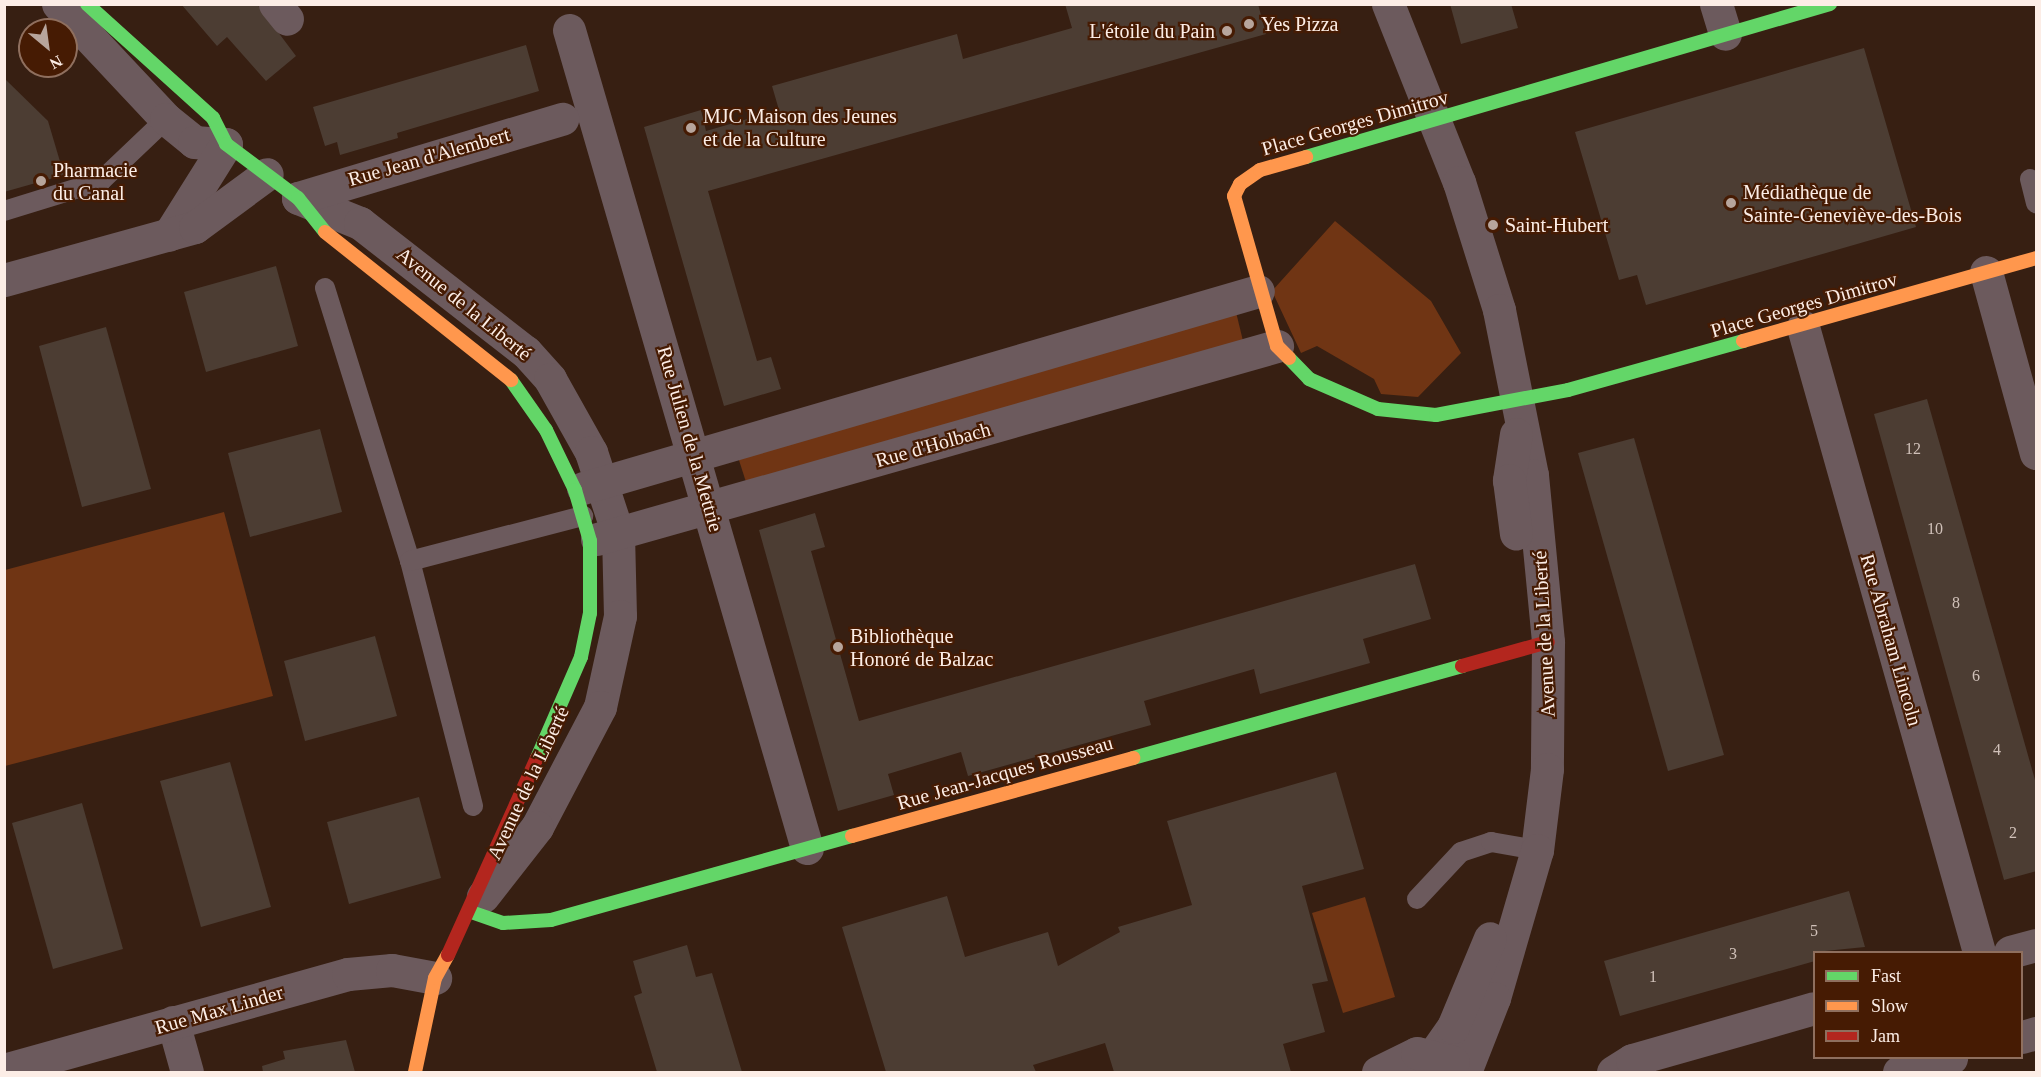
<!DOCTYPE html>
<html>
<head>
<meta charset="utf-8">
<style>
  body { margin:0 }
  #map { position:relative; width:2041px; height:1077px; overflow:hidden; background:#371f12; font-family:"Times New Roman",serif }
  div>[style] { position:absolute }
  .green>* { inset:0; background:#703514 }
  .building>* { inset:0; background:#4c3d33 }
  .lane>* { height:20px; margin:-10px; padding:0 10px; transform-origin:10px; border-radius:10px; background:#6c5a5d }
  .street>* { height:33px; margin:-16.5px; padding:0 16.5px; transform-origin:16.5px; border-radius:16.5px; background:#6c5a5d }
  .fast>* { height:14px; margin:-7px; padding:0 7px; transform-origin:7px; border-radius:7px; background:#63d668 }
  .slow>* { height:14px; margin:-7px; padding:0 7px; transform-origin:7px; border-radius:7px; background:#ff974d }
  .jam>* { height:14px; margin:-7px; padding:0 7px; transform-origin:7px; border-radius:7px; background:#b3261e }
  .dots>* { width:16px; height:16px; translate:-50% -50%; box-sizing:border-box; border:3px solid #461b03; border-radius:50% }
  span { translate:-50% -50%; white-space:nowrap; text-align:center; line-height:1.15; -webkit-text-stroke:4.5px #461b03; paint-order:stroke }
  .number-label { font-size:16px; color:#d0c1b9 }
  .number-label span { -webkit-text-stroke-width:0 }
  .poi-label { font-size:20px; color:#fcede6 }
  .left { translate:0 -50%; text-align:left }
  .right { translate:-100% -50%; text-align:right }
  .street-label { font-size:20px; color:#fcede6 }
  .frame { position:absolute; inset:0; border:6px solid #fcede6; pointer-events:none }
  .legend { position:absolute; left:1813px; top:951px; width:210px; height:108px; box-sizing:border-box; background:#461b03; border:2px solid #8f6f5e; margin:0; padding:8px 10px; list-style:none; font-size:18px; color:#fcede6 }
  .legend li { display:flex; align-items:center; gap:12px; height:30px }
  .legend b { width:30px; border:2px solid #8f6f5e }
  .north { position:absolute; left:18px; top:18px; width:60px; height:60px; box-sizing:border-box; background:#461b03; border:2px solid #8f6f5e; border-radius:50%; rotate:151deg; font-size:16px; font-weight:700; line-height:24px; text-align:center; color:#fcede6 }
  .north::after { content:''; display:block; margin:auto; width:21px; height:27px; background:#b7a59c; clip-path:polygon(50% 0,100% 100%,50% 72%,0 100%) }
</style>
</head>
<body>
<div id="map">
  <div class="green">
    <i style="clip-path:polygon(1335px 221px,1431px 301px,1461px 353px,1418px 397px,1381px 394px,1374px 379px,1317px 346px,1301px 353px,1272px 291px)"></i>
    <i style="clip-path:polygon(1236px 312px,1243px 341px,746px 482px,737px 454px)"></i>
    <i style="clip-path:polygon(224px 512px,273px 696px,5px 766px,5px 570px)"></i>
    <i style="clip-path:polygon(1365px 897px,1395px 997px,1343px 1013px,1312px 913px)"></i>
  </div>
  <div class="building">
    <i style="clip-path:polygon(181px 4px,257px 4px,296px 56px,266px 81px,227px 37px,217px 46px)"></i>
    <i style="clip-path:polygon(1065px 4px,1258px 4px,1266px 34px,708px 191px,757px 361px,771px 357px,781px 389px,724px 406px,644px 127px,701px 110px,706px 131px,779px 110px,772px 86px,957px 34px,963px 59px,1072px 28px)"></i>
    <i style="clip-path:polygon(1450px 4px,1511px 4px,1518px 28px,1461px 44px)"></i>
    <i style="clip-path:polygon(526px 45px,539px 91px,397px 133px,398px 138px,340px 155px,337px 142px,325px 146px,313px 107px)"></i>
    <i style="clip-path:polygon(1864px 48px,1916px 227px,1646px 305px,1637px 275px,1619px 280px,1575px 132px)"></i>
    <i style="clip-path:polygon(4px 78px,48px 121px,64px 175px,4px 192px)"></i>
    <i style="clip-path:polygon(276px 266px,298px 346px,206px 372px,184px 292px)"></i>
    <i style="clip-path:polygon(106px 327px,151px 489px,82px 507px,39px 346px)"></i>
    <i style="clip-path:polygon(1927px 399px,2037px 787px,2037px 871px,2004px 880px,1874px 414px)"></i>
    <i style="clip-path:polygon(320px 429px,342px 512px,250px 537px,228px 453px)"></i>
    <i style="clip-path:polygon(1634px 438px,1724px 755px,1668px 771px,1578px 453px)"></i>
    <i style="clip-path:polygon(815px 513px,825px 547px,811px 551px,859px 721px,1415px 564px,1431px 619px,1363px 639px,1370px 663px,1260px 694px,1254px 669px,1144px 701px,1151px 725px,968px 776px,961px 752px,888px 774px,894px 795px,838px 811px,759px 530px)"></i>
    <i style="clip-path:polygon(375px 636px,397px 716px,305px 741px,284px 661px)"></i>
    <i style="clip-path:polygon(230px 762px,271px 907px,201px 927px,160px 781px)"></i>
    <i style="clip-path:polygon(1336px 772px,1364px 869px,1302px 886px,1328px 981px,1312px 984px,1325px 1032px,1283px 1044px,1291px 1072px,1114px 1072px,1105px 1043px,1033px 1065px,1036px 1072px,886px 1072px,842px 927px,947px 896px,965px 957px,1048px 932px,1058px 966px,1120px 932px,1118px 927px,1192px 905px,1167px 821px)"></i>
    <i style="clip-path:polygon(419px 797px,441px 878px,349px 904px,327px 822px)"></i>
    <i style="clip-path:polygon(82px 803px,123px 949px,53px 969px,12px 823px)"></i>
    <i style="clip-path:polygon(1849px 891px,1865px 947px,1815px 952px,1815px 961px,1620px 1016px,1604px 961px)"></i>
    <i style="clip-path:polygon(687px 945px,696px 977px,712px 973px,742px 1072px,657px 1072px,634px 996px,642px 993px,633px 961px)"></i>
    <i style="clip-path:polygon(346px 1040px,355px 1072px,263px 1072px,262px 1066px,285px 1059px,283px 1051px)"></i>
  </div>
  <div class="lane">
    <i style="left:2030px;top:179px;width:25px;rotate:76deg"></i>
    <i style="left:4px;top:211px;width:102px;rotate:-17.2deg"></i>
    <i style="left:101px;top:181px;width:90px;rotate:-43.6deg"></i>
    <i style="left:325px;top:288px;width:286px;rotate:72.7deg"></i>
    <i style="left:473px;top:806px;width:253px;rotate:-104.4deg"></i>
    <i style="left:410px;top:561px;width:179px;rotate:-14.6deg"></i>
    <i style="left:1417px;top:899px;width:64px;rotate:-46.9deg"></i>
    <i style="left:1461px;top:852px;width:32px;rotate:-18deg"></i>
    <i style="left:1491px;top:842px;width:47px;rotate:9.9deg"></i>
  </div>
  <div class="street">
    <i style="left:58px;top:4px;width:158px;rotate:46.8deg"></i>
    <i style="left:166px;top:119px;width:36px;rotate:39deg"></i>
    <i style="left:194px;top:142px;width:32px;rotate:4deg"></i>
    <i style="left:226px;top:144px;width:107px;rotate:122.1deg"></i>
    <i style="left:275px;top:4px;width:19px;rotate:51deg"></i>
    <i style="left:1388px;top:4px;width:192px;rotate:68.3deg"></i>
    <i style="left:1459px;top:182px;width:134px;rotate:72.6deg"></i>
    <i style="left:1499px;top:310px;width:168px;rotate:78.7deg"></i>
    <i style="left:1532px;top:475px;width:168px;rotate:84.5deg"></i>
    <i style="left:1548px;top:642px;width:127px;rotate:90.5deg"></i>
    <i style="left:1547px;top:769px;width:82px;rotate:97deg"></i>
    <i style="left:1537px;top:850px;width:154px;rotate:106.2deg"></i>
    <i style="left:1494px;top:998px;width:79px;rotate:111.4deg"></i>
    <i style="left:1716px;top:4px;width:31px;rotate:73deg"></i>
    <i style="left:569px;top:30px;width:852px;rotate:73.78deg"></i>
    <i style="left:298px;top:198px;width:67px;rotate:22deg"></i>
    <i style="left:360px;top:223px;width:210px;rotate:37.9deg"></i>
    <i style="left:526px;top:352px;width:36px;rotate:48deg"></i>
    <i style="left:550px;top:379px;width:84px;rotate:60.7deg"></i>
    <i style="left:591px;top:452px;width:86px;rotate:71.8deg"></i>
    <i style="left:618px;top:534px;width:82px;rotate:88.6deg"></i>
    <i style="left:620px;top:616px;width:93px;rotate:102.4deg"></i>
    <i style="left:600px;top:707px;width:136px;rotate:117.7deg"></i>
    <i style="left:537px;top:827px;width:88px;rotate:128deg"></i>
    <i style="left:298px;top:198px;width:276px;rotate:-16.7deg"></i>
    <i style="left:1986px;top:272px;width:188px;rotate:74.6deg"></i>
    <i style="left:4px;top:280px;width:198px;rotate:-15.5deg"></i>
    <i style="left:195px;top:227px;width:89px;rotate:-36.4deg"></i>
    <i style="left:1803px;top:327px;width:649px;rotate:74.27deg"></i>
    <i style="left:1516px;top:434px;width:47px;rotate:98.7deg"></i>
    <i style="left:1509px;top:480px;width:54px;rotate:82.6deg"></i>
    <i style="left:583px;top:488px;width:703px;rotate:-16.27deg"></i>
    <i style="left:597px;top:539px;width:707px;rotate:-15.85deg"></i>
    <i style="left:2010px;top:952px;width:27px;rotate:-15deg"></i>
    <i style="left:173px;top:1022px;width:52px;rotate:74.4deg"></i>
    <i style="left:2022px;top:1037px;width:15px;rotate:-16deg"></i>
    <i style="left:1434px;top:1054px;width:33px;rotate:-55deg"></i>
    <i style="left:1453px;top:1027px;width:96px;rotate:-67.4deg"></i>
    <i style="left:4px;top:1070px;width:357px;rotate:-15.6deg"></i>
    <i style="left:348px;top:974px;width:44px;rotate:-5.2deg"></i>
    <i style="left:392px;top:970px;width:44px;rotate:10.5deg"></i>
    <i style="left:1378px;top:1072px;width:43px;rotate:-26deg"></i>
    <i style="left:1417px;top:1053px;width:37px;rotate:14deg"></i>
    <i style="left:1613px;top:1072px;width:22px;rotate:-32deg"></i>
    <i style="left:1632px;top:1060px;width:189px;rotate:-15.9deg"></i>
    <i style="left:1899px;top:1072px;width:54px;rotate:-15.1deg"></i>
  </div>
  <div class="fast">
    <i style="left:87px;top:4px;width:170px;rotate:42.1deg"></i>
    <i style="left:213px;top:118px;width:29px;rotate:63deg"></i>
    <i style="left:226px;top:144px;width:90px;rotate:36.9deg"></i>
    <i style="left:298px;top:198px;width:43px;rotate:51.5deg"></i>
    <i style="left:1306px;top:157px;width:546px;rotate:-16.28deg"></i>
    <i style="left:1289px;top:358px;width:29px;rotate:46deg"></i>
    <i style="left:1309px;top:379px;width:75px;rotate:23.5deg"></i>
    <i style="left:1378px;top:409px;width:58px;rotate:5.9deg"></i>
    <i style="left:1436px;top:415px;width:134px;rotate:-10.7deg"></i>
    <i style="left:1568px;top:390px;width:182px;rotate:-15.6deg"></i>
    <i style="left:511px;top:380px;width:61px;rotate:55deg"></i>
    <i style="left:546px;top:430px;width:67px;rotate:64.2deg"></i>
    <i style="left:575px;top:490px;width:53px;rotate:73.6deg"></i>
    <i style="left:590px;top:541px;width:72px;rotate:90deg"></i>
    <i style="left:590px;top:613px;width:45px;rotate:101.6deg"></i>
    <i style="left:581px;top:657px;width:110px;rotate:113.5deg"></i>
    <i style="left:1133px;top:758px;width:342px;rotate:-15.6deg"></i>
    <i style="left:471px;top:912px;width:34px;rotate:19deg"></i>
    <i style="left:503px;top:923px;width:48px;rotate:-3.6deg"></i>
    <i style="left:551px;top:920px;width:313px;rotate:-15.6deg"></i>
  </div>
  <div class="slow">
    <i style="left:325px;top:232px;width:238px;rotate:38.5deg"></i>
    <i style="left:1743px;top:341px;width:305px;rotate:-15.8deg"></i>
    <i style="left:1289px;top:358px;width:17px;rotate:-135deg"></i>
    <i style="left:1277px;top:346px;width:156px;rotate:-106deg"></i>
    <i style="left:1234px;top:196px;width:13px;rotate:-63deg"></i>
    <i style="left:1240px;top:184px;width:24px;rotate:-35deg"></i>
    <i style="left:1260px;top:170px;width:48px;rotate:-15.8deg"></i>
    <i style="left:852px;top:836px;width:292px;rotate:-15.5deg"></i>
    <i style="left:415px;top:1072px;width:96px;rotate:-78deg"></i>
    <i style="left:435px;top:978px;width:26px;rotate:-61deg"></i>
  </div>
  <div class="jam">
    <i style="left:1462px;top:666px;width:89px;rotate:-15.6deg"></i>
    <i style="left:448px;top:955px;width:216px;rotate:-65.7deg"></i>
  </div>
  <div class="dots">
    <i style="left:1249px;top:24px;background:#b7a59c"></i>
    <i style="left:1227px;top:31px;background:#b7a59c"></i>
    <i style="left:691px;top:128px;background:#b7a59c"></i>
    <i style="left:41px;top:181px;background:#b7a59c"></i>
    <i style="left:1731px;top:203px;background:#b7a59c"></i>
    <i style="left:1493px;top:225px;background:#b7a59c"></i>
    <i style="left:838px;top:647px;background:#b7a59c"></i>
  </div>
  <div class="number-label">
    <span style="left:1913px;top:449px">12</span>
    <span style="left:1935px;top:529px">10</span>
    <span style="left:1956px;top:603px">8</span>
    <span style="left:1976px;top:676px">6</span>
    <span style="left:1997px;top:750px">4</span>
    <span style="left:2013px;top:833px">2</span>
    <span style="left:1814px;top:931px">5</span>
    <span style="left:1733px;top:954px">3</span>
    <span style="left:1653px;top:977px">1</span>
  </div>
  <div class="poi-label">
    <span class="left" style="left:1261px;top:24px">Yes Pizza</span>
    <span class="right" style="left:1215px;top:31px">L'étoile du Pain</span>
    <span class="left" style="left:703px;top:128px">MJC Maison des Jeunes<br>et de la Culture</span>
    <span class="left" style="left:53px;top:182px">Pharmacie<br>du Canal</span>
    <span class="left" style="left:1743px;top:204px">Médiathèque de<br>Sainte-Geneviève-des-Bois</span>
    <span class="left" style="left:1505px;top:225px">Saint-Hubert</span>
    <span class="left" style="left:850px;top:648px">Bibliothèque<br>Honoré de Balzac</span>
  </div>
  <div class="street-label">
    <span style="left:1355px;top:123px;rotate:-16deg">Place Georges Dimitrov</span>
    <span style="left:429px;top:157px;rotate:-16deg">Rue Jean d'Alembert</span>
    <span style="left:464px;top:304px;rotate:39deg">Avenue de la Liberté</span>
    <span style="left:1804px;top:305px;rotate:-16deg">Place Georges Dimitrov</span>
    <span style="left:690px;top:439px;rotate:74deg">Rue Julien de la Mettrie</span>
    <span style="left:933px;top:445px;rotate:-16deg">Rue d'Holbach</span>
    <span style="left:1544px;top:634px;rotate:-93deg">Avenue de la Liberté</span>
    <span style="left:1891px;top:640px;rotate:74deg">Rue Abraham Lincoln</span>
    <span style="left:1005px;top:773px;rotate:-16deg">Rue Jean-Jacques Rousseau</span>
    <span style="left:528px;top:783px;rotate:-65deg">Avenue de la Liberté</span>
    <span style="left:219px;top:1010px;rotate:-16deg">Rue Max Linder</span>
  </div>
  <div class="frame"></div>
  <ul class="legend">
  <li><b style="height:8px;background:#63d668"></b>Fast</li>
  <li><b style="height:8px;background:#ff974d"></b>Slow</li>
  <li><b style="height:8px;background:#b3261e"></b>Jam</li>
  </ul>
  <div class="north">N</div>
</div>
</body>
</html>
